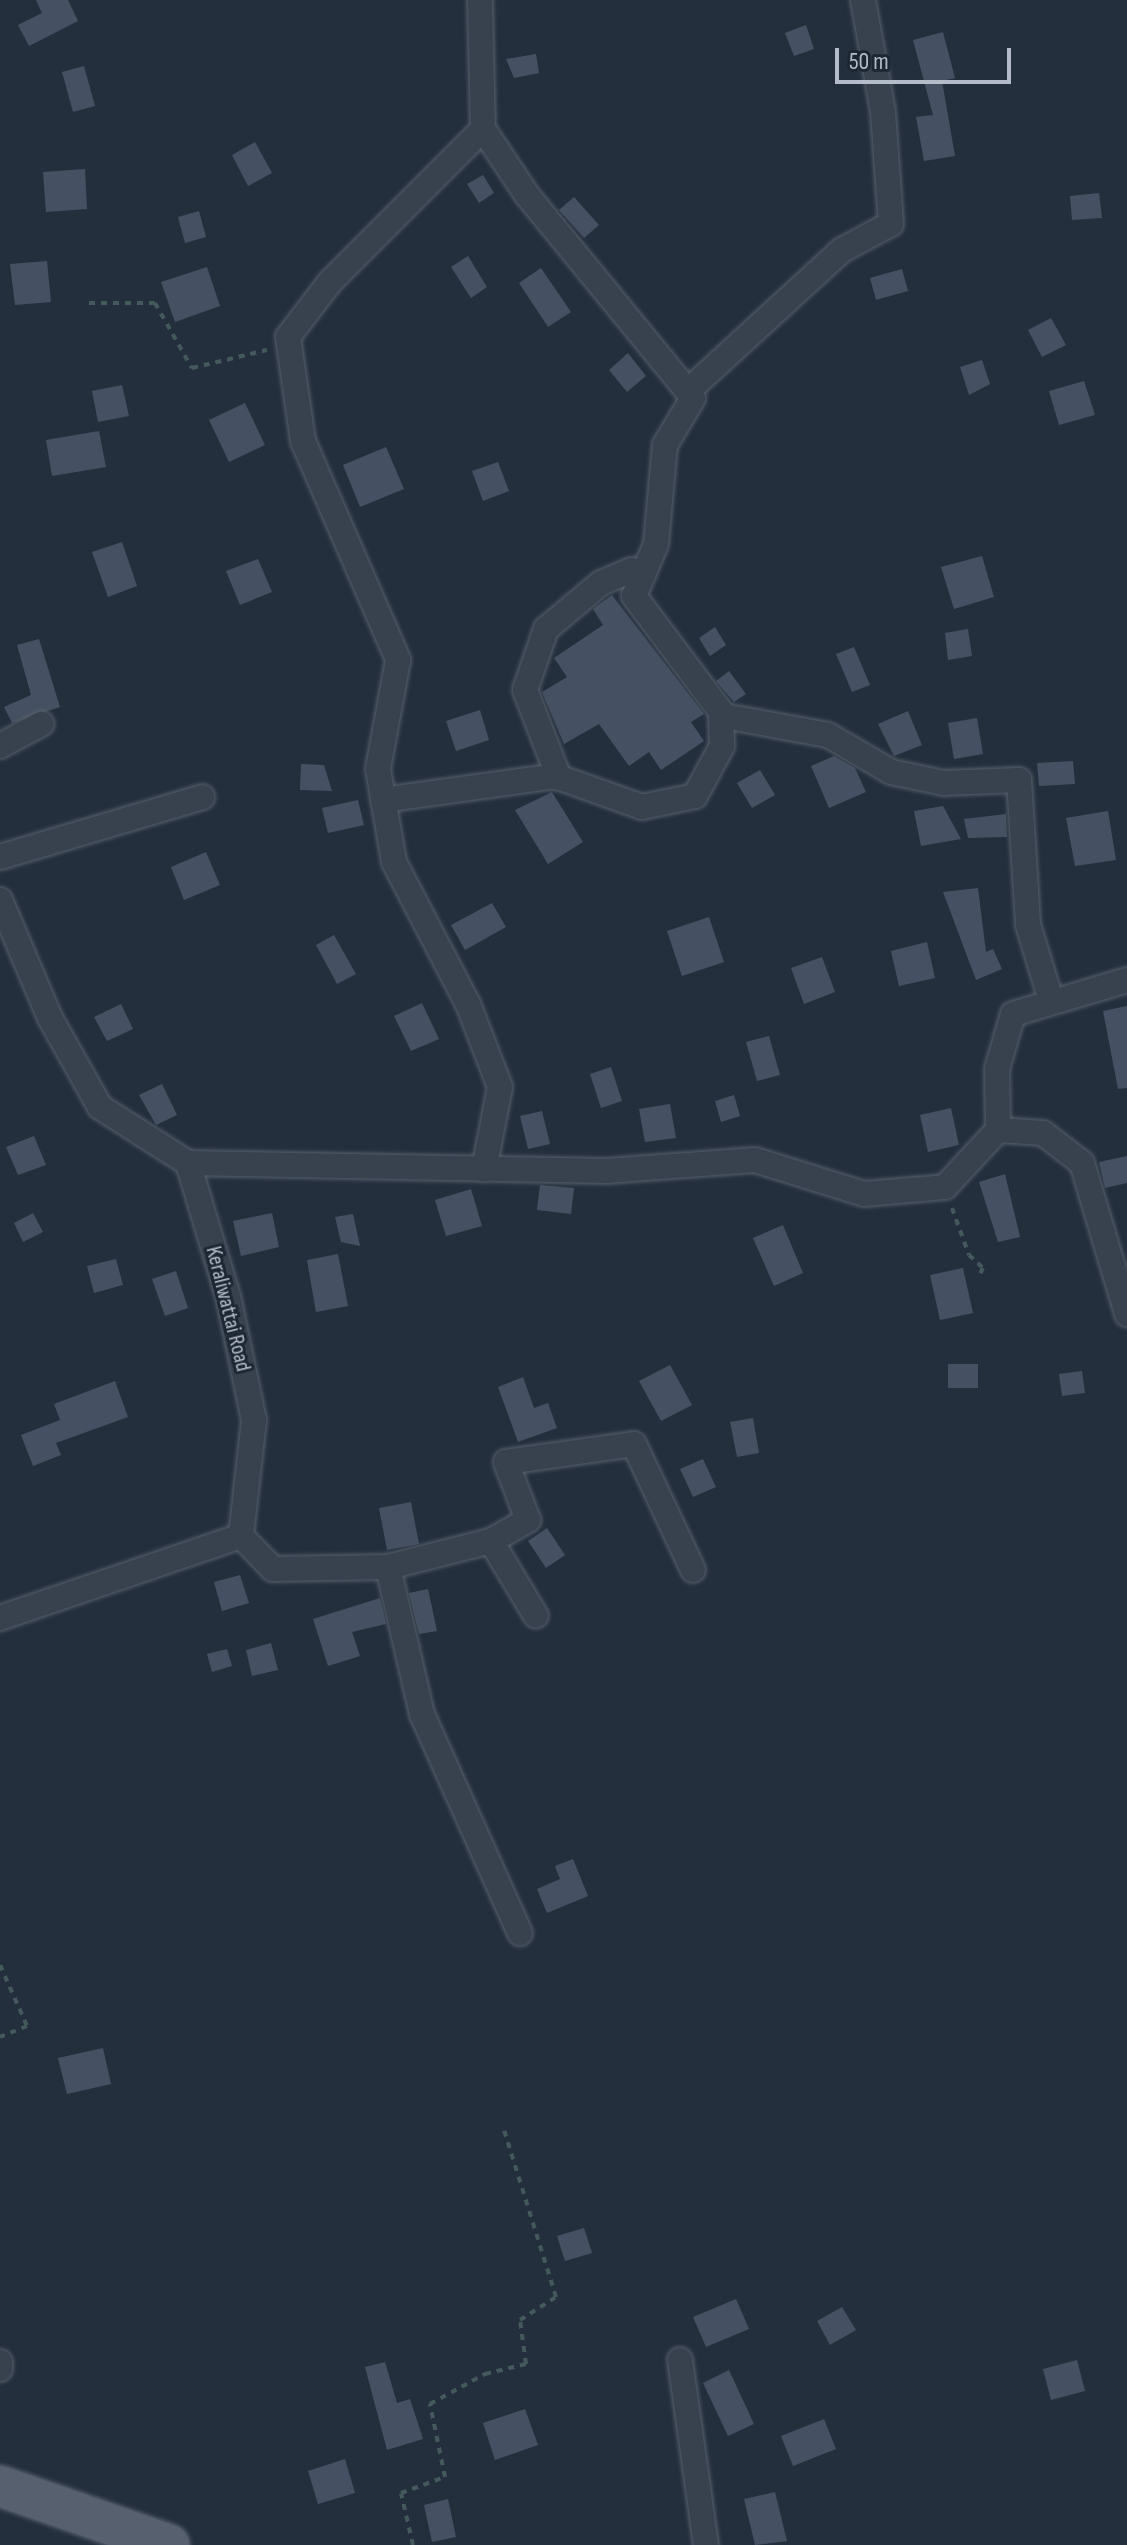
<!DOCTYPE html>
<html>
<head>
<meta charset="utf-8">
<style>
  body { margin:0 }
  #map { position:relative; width:1127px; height:2545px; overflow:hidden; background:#242f3e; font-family:"Sofia Sans Condensed",sans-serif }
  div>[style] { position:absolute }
  .building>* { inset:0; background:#455162 }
  .path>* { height:4px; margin-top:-2px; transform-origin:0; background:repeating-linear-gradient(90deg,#44595c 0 6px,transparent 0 12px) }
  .roads { filter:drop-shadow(0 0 2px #565f6c) drop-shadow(0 0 2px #565f6c) }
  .minor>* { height:24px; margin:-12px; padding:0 12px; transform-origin:12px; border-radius:12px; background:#38414e }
  .primary>* { height:40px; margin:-20px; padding:0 20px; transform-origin:20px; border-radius:20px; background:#56606e }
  span { translate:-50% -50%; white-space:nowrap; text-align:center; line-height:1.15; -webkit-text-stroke:6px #1d2633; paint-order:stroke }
  .street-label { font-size:22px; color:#b4bcc9 }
  .scale { position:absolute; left:835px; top:48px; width:176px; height:36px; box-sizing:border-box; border:4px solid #b4bcc9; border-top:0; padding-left:10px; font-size:24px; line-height:28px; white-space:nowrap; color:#b4bcc9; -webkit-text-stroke:6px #1d2633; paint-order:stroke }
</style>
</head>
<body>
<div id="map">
  <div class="building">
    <i style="clip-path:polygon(36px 0,68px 0,78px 21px,29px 46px,18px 25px,42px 13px)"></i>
    <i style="clip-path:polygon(806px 25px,814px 49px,794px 56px,785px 33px)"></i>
    <i style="clip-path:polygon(943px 32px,955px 78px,942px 81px,955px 156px,924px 161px,916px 117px,933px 115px,913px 40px)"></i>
    <i style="clip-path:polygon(536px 54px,539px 73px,514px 78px,506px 59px)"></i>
    <i style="clip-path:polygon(84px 66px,95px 106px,73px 112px,62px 72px)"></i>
    <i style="clip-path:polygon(255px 142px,272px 173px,248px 186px,232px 155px)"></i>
    <i style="clip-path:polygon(85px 169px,87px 209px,46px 212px,43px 172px)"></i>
    <i style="clip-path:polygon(483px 175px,494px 193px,479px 203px,467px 184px)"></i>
    <i style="clip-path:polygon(1099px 193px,1102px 218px,1072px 220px,1070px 196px)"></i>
    <i style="clip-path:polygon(574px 197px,599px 225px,584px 238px,559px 210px)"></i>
    <i style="clip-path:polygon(199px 211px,206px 237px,185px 243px,178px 217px)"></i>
    <i style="clip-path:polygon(468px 256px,487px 287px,471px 298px,451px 267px)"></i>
    <i style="clip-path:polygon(47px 261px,51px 302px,15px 305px,10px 264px)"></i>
    <i style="clip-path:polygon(207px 267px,220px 306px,175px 322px,161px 282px)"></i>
    <i style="clip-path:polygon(541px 268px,571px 312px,548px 327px,519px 283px)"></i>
    <i style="clip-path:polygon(902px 269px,908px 291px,876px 300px,870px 278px)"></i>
    <i style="clip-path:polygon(1051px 318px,1066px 345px,1042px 357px,1028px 330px)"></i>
    <i style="clip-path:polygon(628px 353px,646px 376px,627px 392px,609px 370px)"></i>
    <i style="clip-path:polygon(982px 360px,990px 384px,969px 395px,960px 367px)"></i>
    <i style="clip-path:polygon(1084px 381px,1095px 415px,1059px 425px,1049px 391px)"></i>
    <i style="clip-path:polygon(122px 385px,129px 416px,98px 422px,92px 391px)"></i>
    <i style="clip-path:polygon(245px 403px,265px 445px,229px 462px,209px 420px)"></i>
    <i style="clip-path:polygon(99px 431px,106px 467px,52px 476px,46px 440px)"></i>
    <i style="clip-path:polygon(386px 447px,404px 489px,360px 507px,343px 465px)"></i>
    <i style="clip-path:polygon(498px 462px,509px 491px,483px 501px,472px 471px)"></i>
    <i style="clip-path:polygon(122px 542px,137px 586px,108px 597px,92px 552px)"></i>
    <i style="clip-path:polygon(982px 556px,994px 597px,954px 609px,941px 567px)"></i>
    <i style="clip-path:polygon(258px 559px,272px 592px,240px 605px,226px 571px)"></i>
    <i style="clip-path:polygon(612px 595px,704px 714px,691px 722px,704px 741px,661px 770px,649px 752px,629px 766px,599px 724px,564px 744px,542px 692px,567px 677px,554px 658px,603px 625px,593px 609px)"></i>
    <i style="clip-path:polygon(715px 627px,726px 645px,710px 656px,699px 638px)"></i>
    <i style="clip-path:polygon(968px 629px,972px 656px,948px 660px,945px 633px)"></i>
    <i style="clip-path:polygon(39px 639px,60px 707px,12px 723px,4px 707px,31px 695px,17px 645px)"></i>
    <i style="clip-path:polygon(854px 647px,870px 685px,852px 692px,836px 654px)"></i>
    <i style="clip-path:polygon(729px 671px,746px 694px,734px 702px,716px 681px)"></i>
    <i style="clip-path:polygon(480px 710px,489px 740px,456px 751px,446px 721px)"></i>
    <i style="clip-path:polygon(908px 711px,922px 745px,894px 756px,878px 724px)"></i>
    <i style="clip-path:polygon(977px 718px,983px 754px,954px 759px,948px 723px)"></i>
    <i style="clip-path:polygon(834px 756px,855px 768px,866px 792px,829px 808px,811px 766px)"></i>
    <i style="clip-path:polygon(1073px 761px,1075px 784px,1039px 786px,1037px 763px)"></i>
    <i style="clip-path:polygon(301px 764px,324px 765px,332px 791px,300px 790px)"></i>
    <i style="clip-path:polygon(760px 770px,775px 795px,752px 808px,737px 783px)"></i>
    <i style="clip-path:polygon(552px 792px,583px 842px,548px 864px,515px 810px)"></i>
    <i style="clip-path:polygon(358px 800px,364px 825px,328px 833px,322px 808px)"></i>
    <i style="clip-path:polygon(943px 806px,961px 839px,921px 846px,914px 811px)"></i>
    <i style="clip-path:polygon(1108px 811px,1116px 860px,1075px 866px,1066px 818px)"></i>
    <i style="clip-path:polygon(1006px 814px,1007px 837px,968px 838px,964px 819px)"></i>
    <i style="clip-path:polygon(206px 852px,220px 885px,184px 900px,171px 867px)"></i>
    <i style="clip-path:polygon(978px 888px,986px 952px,993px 949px,1002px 969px,976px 980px,943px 892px)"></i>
    <i style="clip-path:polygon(492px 903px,506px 927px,465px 950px,451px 925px)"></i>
    <i style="clip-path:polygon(709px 917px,724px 962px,682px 976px,667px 931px)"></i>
    <i style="clip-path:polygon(334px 935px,356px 974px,337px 984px,316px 945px)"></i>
    <i style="clip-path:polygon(927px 942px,935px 978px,899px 986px,891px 951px)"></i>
    <i style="clip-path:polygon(822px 957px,835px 992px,804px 1004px,791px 968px)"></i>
    <i style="clip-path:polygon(422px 1003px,439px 1039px,411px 1051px,394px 1016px)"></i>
    <i style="clip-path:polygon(121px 1004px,133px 1029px,107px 1041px,94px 1017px)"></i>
    <i style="clip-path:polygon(1127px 1006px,1127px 1088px,1118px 1089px,1103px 1011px)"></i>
    <i style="clip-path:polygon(769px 1036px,780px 1075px,757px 1081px,746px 1042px)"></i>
    <i style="clip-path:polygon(611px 1067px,622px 1101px,601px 1108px,590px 1074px)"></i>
    <i style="clip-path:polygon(162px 1084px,177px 1115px,156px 1125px,139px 1095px)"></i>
    <i style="clip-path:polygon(734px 1095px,740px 1116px,721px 1122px,715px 1101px)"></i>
    <i style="clip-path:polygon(670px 1104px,676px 1138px,645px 1142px,639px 1109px)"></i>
    <i style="clip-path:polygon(951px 1108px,959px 1145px,928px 1152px,920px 1115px)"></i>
    <i style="clip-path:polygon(542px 1111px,550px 1144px,528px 1149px,520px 1116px)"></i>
    <i style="clip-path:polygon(34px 1136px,46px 1165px,18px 1175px,6px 1147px)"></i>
    <i style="clip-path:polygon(1127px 1156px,1127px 1183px,1105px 1188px,1099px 1162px)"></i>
    <i style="clip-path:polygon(1005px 1174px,1020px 1237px,998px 1242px,979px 1182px)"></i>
    <i style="clip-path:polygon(540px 1185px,574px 1188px,571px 1214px,537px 1210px)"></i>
    <i style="clip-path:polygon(471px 1189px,482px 1226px,446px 1236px,435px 1200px)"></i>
    <i style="clip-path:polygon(33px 1213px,43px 1232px,23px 1242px,14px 1223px)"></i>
    <i style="clip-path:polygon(272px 1213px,279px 1247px,241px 1256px,233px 1221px)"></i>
    <i style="clip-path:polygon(353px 1214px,360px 1246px,341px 1242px,335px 1217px)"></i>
    <i style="clip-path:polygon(783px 1225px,803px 1273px,774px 1286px,753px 1238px)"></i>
    <i style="clip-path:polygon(338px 1254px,348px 1306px,316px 1312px,307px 1260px)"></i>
    <i style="clip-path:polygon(116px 1259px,123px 1285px,94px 1293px,87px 1266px)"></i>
    <i style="clip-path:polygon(963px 1268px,973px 1313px,940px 1320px,930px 1275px)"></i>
    <i style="clip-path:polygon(176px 1271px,188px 1308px,165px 1316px,152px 1279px)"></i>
    <i style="clip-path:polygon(948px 1364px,978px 1364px,978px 1388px,948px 1388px)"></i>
    <i style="clip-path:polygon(670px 1365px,692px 1405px,661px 1421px,639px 1381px)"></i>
    <i style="clip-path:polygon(1082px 1371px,1085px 1393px,1062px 1396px,1059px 1374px)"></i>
    <i style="clip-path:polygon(523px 1377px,534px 1408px,548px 1403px,557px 1428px,518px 1442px,498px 1387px)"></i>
    <i style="clip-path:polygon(115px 1381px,128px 1417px,56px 1443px,61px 1455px,33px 1466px,21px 1435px,60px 1420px,54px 1404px)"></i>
    <i style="clip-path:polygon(753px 1418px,759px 1453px,737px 1457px,730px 1422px)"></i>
    <i style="clip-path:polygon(703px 1459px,716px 1487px,693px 1497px,680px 1469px)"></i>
    <i style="clip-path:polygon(411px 1502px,419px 1544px,387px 1550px,379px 1508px)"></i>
    <i style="clip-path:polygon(547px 1528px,565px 1555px,546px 1568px,528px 1541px)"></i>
    <i style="clip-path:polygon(240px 1575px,249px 1603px,222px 1611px,214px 1582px)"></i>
    <i style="clip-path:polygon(428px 1589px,437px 1631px,419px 1634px,409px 1593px)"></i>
    <i style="clip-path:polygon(380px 1598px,386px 1624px,352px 1632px,360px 1656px,328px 1666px,313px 1619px)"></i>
    <i style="clip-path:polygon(271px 1643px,278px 1670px,252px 1676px,246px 1650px)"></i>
    <i style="clip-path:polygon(227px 1649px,232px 1666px,212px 1672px,207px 1654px)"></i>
    <i style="clip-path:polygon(573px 1859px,588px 1896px,547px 1913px,537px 1889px,560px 1879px,555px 1866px)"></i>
    <i style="clip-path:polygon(103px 2048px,111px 2084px,67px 2094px,58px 2058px)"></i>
    <i style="clip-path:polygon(584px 2228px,592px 2253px,565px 2261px,557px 2236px)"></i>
    <i style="clip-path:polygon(736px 2299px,749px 2329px,706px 2347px,693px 2317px)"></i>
    <i style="clip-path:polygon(842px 2307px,856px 2330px,830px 2345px,817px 2321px)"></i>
    <i style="clip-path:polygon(1077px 2360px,1085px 2391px,1051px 2400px,1043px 2369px)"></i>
    <i style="clip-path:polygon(385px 2362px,397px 2403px,410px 2399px,423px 2439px,387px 2450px,365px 2367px)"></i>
    <i style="clip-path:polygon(729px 2370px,754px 2424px,728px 2436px,703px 2383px)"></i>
    <i style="clip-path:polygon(525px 2409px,538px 2445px,495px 2460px,483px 2423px)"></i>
    <i style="clip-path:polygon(824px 2419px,836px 2449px,793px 2466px,781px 2436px)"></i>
    <i style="clip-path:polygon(345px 2459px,355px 2493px,318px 2504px,308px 2471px)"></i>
    <i style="clip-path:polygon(775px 2492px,787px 2541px,755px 2545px,744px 2499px)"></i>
    <i style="clip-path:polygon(448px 2499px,456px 2537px,432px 2542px,424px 2505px)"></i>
  </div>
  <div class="path">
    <i style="left:89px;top:303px;width:66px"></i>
    <i style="left:155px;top:303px;width:75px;rotate:60.4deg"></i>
    <i style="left:192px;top:368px;width:77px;rotate:-13.5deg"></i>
    <i style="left:952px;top:1208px;width:50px;rotate:70.1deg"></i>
    <i style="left:969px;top:1255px;width:19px;rotate:43deg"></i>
    <i style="left:983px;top:1268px;width:11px;rotate:117deg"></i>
    <i style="left:0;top:1965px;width:67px;rotate:66.1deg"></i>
    <i style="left:27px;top:2026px;width:29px;rotate:158deg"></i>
    <i style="left:413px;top:2545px;width:53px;rotate:-103deg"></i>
    <i style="left:401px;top:2493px;width:47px;rotate:-20deg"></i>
    <i style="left:445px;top:2477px;width:75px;rotate:-101.6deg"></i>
    <i style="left:430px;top:2404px;width:63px;rotate:-28.6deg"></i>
    <i style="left:485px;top:2374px;width:42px;rotate:-13.7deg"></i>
    <i style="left:526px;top:2364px;width:44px;rotate:-97.8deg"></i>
    <i style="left:520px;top:2320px;width:43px;rotate:-32.6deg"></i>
    <i style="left:556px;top:2297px;width:175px;rotate:-107.3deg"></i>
  </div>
  <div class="roads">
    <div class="minor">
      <i style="left:480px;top:0;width:129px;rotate:88.7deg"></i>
      <i style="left:483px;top:129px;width:216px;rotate:135deg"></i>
      <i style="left:330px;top:282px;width:69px;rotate:127.4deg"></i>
      <i style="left:288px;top:337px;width:105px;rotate:81.8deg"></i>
      <i style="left:303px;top:441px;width:239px;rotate:66.5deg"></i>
      <i style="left:398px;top:660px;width:111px;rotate:100.4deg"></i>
      <i style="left:378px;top:769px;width:94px;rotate:80.2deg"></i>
      <i style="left:394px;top:862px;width:160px;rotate:62.5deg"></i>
      <i style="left:468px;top:1004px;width:89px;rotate:68.9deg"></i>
      <i style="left:500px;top:1087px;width:84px;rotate:101deg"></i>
      <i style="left:483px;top:129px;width:79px;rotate:56.3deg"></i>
      <i style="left:527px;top:195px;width:262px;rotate:50.7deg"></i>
      <i style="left:693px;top:398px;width:55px;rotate:120.8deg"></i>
      <i style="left:665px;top:445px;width:99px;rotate:95.2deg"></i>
      <i style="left:656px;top:544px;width:56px;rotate:112.9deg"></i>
      <i style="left:634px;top:596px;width:150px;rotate:53.1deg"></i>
      <i style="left:724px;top:716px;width:106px;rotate:10.4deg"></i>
      <i style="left:828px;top:735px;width:73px;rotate:30.4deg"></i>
      <i style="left:891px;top:772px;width:54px;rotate:11.7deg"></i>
      <i style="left:944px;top:783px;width:75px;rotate:-2.3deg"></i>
      <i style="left:1019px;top:780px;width:145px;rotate:86.4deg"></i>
      <i style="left:1028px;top:925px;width:78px;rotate:73deg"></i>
      <i style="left:688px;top:391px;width:209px;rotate:-42.5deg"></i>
      <i style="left:842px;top:250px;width:55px;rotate:-28deg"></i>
      <i style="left:891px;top:224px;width:112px;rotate:-94.1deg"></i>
      <i style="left:883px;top:112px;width:114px;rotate:-100.1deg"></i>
      <i style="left:0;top:746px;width:47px;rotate:-28.2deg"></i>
      <i style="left:559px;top:778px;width:94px;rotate:-111.1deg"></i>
      <i style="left:525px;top:690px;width:65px;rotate:-71deg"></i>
      <i style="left:546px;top:629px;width:72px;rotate:-39.9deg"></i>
      <i style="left:601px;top:583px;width:33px;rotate:-23deg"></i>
      <i style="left:631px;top:570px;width:13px;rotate:29deg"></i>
      <i style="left:383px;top:800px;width:174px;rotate:-7.9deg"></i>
      <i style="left:555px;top:776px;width:92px;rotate:19.6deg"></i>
      <i style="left:642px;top:807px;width:54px;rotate:-11.7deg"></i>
      <i style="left:695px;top:796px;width:57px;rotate:-61.6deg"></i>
      <i style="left:722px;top:746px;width:32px;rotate:-92deg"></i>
      <i style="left:0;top:857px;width:211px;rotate:-16.5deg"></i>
      <i style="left:0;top:900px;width:128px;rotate:67deg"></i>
      <i style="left:50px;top:1018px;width:102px;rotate:60.7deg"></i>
      <i style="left:100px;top:1107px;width:104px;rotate:32.5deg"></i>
      <i style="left:188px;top:1163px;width:139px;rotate:73.3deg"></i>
      <i style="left:228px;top:1296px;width:127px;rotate:78.2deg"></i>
      <i style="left:254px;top:1420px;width:117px;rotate:96.4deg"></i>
      <i style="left:241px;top:1536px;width:255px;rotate:161.2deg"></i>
      <i style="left:998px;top:1130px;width:45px;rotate:3.8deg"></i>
      <i style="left:1043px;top:1133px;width:49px;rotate:37.6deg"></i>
      <i style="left:1082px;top:1163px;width:158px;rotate:73.4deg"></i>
      <i style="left:188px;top:1163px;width:418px;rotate:1.1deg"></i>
      <i style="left:606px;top:1171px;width:149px;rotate:-4.2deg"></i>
      <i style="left:755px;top:1160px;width:114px;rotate:17.3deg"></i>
      <i style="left:864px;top:1194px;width:81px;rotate:-4.9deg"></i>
      <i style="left:945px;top:1187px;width:78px;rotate:-47.1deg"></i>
      <i style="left:998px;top:1130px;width:61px;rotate:-90.9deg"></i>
      <i style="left:997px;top:1069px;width:57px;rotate:-73.8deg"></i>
      <i style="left:1013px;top:1014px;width:119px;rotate:-16.6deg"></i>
      <i style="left:241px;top:1536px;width:46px;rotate:45.9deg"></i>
      <i style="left:273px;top:1569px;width:115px;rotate:-1deg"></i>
      <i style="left:388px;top:1567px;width:106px;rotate:-14.2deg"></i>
      <i style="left:491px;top:1541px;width:43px;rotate:-29.6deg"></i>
      <i style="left:528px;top:1520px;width:62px;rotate:-110.8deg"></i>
      <i style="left:506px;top:1462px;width:129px;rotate:-8deg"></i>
      <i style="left:634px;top:1444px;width:139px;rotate:64.9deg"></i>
      <i style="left:491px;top:1541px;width:87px;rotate:59deg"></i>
      <i style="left:388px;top:1567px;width:151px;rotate:77deg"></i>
      <i style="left:422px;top:1714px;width:240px;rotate:65.9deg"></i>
      <i style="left:680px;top:2360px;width:187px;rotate:82deg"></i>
      <i style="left:0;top:2362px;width:7px;rotate:90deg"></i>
    </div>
    <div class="primary">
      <i style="left:0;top:2486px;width:179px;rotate:19.2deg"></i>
    </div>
  </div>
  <div class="street-label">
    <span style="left:228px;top:1309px;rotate:76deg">Keraliwattai Road</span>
  </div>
  <div class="scale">50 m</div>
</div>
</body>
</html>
